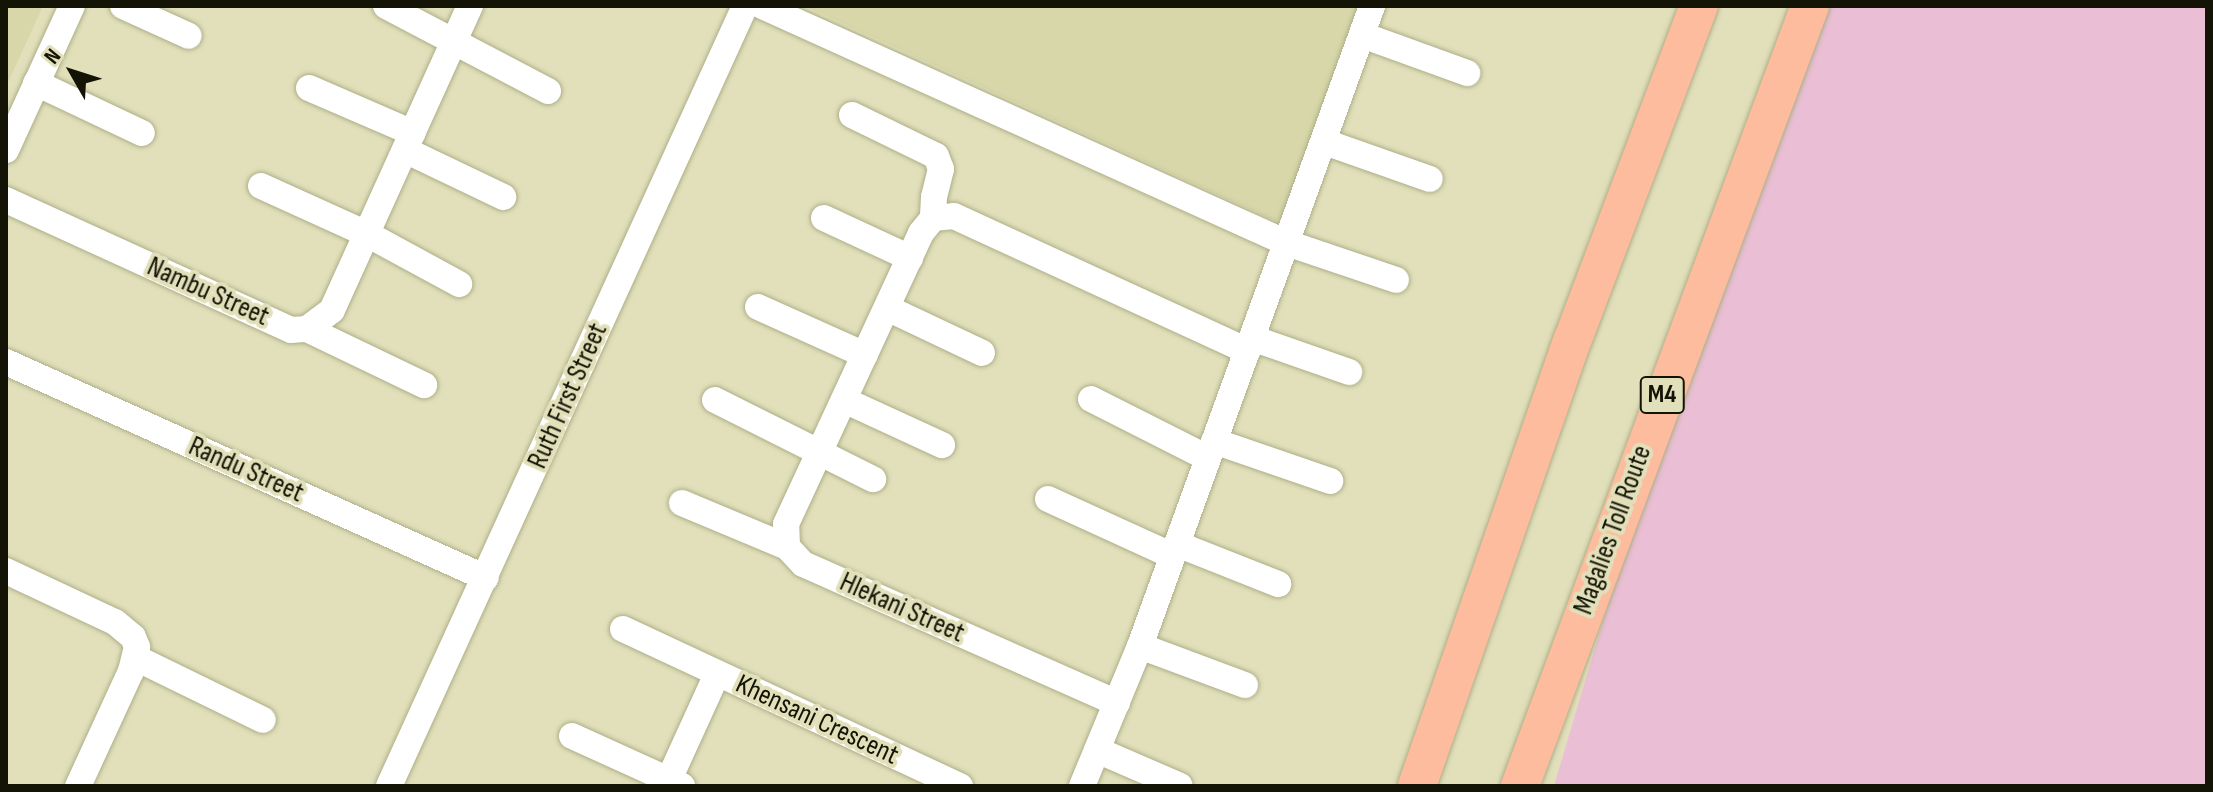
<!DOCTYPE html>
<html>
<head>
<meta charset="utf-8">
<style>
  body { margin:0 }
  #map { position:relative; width:2213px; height:792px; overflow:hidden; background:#e1e0ba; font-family:"Sofia Sans Condensed",sans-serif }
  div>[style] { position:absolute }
  .built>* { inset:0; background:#d7d7a9 }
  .green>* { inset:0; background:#eabed4 }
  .roads { filter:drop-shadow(0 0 2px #aeae89) drop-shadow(0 0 2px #aeae89) }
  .minor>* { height:26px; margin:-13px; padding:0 13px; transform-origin:13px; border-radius:13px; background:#fff }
  .highway>* { height:38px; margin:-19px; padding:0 19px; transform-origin:19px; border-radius:19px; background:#fcbc9d }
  span { translate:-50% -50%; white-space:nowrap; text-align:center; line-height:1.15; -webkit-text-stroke:8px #e1e0ba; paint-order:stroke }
  .shield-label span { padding:2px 6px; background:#e1e0ba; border:2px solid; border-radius:6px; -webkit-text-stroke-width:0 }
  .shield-label { font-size:26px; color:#131306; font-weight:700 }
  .street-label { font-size:28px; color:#131306 }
  .frame { position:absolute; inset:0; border:8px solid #131306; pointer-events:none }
  .north { position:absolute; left:32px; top:32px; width:80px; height:80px; -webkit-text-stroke:6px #e1e0ba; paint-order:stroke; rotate:309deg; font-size:22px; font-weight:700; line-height:32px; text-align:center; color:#131306 }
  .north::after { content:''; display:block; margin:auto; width:28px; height:36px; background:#131306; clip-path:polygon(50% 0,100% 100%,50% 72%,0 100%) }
</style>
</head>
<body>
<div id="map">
  <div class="built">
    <i style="clip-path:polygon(6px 6px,43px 6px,6px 87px)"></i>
    <i style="clip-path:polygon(805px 6px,1360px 6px,1287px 212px,1276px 221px)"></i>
  </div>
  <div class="green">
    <i style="clip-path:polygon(1829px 6px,2207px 6px,2207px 786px,1554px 786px,1608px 604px)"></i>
  </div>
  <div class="roads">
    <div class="minor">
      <i style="left:123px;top:6px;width:72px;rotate:24.4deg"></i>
      <i style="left:386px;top:6px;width:183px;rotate:27.7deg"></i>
      <i style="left:762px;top:6px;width:576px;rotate:24.3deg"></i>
      <i style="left:1287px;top:243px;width:115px;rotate:18.7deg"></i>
      <i style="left:1362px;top:35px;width:112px;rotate:19.9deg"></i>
      <i style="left:36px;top:83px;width:117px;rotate:25.3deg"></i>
      <i style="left:309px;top:88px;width:113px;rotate:23.4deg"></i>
      <i style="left:852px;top:115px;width:93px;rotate:26deg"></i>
      <i style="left:936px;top:156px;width:14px;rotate:69deg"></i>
      <i style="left:941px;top:169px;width:29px;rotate:104deg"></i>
      <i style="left:934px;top:197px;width:21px;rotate:93deg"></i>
      <i style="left:1325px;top:142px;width:111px;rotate:19.4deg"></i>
      <i style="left:6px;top:150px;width:158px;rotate:-65.4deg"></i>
      <i style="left:405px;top:150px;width:109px;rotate:25.6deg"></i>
      <i style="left:261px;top:186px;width:116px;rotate:24.4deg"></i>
      <i style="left:367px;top:234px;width:105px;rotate:28.5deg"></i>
      <i style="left:6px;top:200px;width:313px;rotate:24.5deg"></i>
      <i style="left:291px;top:330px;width:16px;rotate:-4deg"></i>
      <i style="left:307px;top:329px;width:31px;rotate:-37deg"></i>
      <i style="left:332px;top:310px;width:334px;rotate:-65.6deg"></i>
      <i style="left:824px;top:218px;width:95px;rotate:24.9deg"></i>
      <i style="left:758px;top:307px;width:117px;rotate:24.2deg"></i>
      <i style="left:887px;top:308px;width:105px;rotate:25.3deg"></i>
      <i style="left:307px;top:329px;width:130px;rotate:25.6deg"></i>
      <i style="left:1252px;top:338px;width:103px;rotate:19.3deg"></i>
      <i style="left:6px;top:362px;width:526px;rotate:24.23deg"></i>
      <i style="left:1091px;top:399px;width:131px;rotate:26.8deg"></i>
      <i style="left:715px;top:400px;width:177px;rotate:26.6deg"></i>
      <i style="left:844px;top:400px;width:108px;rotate:24.7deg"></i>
      <i style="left:1214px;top:441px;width:123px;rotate:19deg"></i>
      <i style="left:1048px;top:499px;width:137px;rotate:24.5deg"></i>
      <i style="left:682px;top:503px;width:114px;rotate:22.7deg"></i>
      <i style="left:1177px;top:544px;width:109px;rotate:21.6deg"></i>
      <i style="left:6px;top:571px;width:120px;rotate:25.1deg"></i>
      <i style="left:115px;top:622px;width:23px;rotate:40deg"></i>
      <i style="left:133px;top:637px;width:11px;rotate:68deg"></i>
      <i style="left:137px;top:647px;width:25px;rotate:104deg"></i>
      <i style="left:131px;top:671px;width:127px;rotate:114.7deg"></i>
      <i style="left:623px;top:629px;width:372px;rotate:25deg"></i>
      <i style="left:1140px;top:646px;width:112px;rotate:20.4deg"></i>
      <i style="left:136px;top:658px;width:141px;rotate:26deg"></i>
      <i style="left:1117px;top:703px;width:343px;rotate:-156.1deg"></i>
      <i style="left:803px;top:564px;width:23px;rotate:-133deg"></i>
      <i style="left:787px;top:547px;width:23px;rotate:-92deg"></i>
      <i style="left:786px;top:524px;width:321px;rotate:-65.1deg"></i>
      <i style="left:921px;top:233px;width:19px;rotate:-51deg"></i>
      <i style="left:933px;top:218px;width:21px;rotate:-5deg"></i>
      <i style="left:954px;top:216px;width:323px;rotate:24.7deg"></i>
      <i style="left:572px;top:736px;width:121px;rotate:24.4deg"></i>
      <i style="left:1097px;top:750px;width:90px;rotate:23.4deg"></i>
      <i style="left:389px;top:786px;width:857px;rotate:-65.47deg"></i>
      <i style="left:666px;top:786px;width:123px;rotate:-65.5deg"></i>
      <i style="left:1082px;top:786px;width:152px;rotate:-67.5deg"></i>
      <i style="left:1140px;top:646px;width:681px;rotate:-70.07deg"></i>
    </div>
    <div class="highway">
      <i style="left:1417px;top:786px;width:473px;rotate:-70.8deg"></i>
      <i style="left:1573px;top:339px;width:356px;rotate:-69.3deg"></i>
      <i style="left:1520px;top:786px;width:832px;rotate:-69.61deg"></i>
    </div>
  </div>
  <div class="shield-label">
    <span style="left:1662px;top:395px">M4</span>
  </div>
  <div class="street-label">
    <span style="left:208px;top:292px;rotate:24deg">Nambu Street</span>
    <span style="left:568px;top:396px;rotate:-66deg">Ruth First Street</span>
    <span style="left:246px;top:470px;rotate:24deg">Randu Street</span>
    <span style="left:1613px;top:530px;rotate:-70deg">Magalies Toll Route</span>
    <span style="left:902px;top:608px;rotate:24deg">Hlekani Street</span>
    <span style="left:817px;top:720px;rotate:25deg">Khensani Crescent</span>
  </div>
  <div class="frame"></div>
  <div class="north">N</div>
</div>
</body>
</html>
